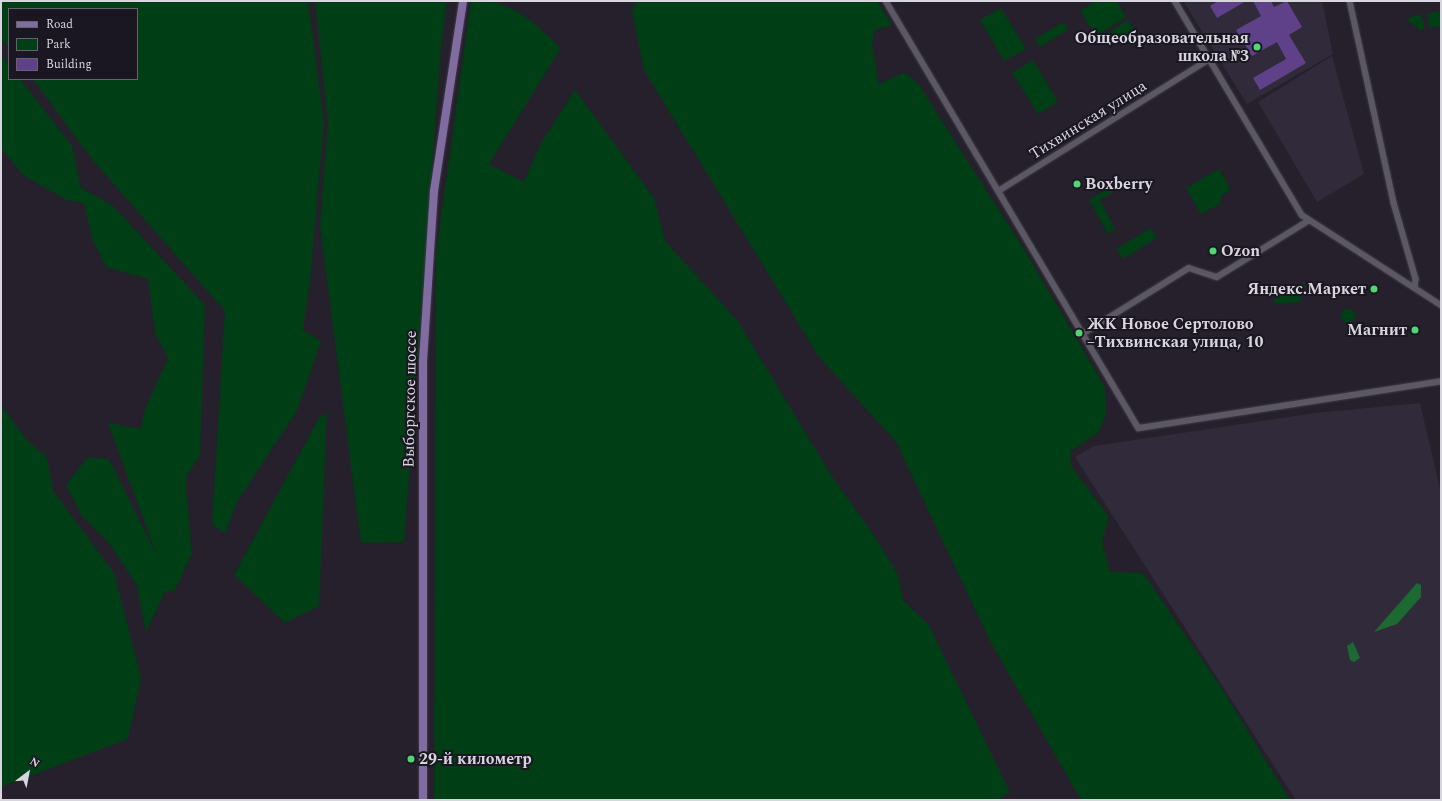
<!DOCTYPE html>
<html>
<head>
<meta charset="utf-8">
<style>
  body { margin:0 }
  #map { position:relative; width:1442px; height:801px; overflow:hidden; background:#25202c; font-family:Spectral,serif }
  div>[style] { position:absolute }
  .built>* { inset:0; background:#302a3b }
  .green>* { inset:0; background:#003e15 }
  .round { border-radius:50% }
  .water>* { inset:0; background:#1c6a32 }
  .building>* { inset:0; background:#5e4188 }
  .roads { filter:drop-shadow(0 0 1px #3e3b44) drop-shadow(0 0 1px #3e3b44) }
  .minor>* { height:5.5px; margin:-2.75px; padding:0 2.75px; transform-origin:2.75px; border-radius:2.75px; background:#5b5764 }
  .primary>* { height:8px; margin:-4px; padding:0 4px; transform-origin:4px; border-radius:4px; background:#806ca1 }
  .dots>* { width:11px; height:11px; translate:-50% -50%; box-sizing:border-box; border:2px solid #1b1722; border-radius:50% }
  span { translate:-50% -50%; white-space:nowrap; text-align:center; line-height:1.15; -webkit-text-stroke:4px #1b1722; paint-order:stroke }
  .poi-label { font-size:16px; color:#d7d5dd; font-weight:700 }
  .right { translate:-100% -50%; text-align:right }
  .left { translate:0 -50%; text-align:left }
  .street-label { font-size:16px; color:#d7d5dd }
  .frame { position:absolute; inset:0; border:2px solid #d7d5dd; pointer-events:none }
  .legend { position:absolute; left:8px; top:8px; width:130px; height:72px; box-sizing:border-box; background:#1b1722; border:1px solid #66636d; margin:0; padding:5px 7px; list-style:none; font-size:12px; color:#d7d5dd }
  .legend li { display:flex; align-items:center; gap:8px; height:20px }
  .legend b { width:20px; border:1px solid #66636d }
  .north { position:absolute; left:8px; top:753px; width:40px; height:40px; -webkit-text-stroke:3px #1b1722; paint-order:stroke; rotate:32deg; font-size:11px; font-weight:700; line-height:16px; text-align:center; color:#d7d5dd }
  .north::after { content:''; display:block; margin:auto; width:14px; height:18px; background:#d7d5dd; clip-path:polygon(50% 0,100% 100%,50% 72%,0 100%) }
</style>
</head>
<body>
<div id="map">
  <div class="built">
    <i style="clip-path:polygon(1183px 1px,1322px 1px,1333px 54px,1247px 104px)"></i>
    <i style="clip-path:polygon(1332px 56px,1364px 174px,1317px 202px,1258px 102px)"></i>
    <i style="clip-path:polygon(1420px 403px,1441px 493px,1441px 800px,1296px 800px,1075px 457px,1094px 446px,1315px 413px)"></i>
  </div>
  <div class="green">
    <i style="clip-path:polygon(1px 1px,308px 1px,324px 123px,310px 282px,303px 330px,321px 341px,297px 411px,237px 502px,225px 534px,212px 524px,225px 311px,90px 157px,33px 79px,137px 79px,137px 9px,9px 9px,9px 47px,1px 40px)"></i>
    <i style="clip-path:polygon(315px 1px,447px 1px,441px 48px,404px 542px,361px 543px,320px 226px,328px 122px)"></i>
    <i style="clip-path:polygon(471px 1px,492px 1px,515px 10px,535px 24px,561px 48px,489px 164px,524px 182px,541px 143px,575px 90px,654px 198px,665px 241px,737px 320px,831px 475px,873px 534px,898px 575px,903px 600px,928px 624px,1010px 792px,998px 800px,434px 800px,436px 254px)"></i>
    <i style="clip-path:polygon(637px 1px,877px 1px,892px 25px,875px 30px,874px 33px,872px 46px,879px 84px,905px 72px,919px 85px,1025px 251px,1105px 387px,1106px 415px,1099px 432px,1071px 451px,1071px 466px,1109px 517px,1102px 541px,1110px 572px,1143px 573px,1220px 686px,1290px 800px,1081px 800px,990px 641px,896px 442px,819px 357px,644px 70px,632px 11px)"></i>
    <i style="clip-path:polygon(1096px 1px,1117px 1px,1126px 17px,1096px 36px,1080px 11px)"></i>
    <i style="clip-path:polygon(1001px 8px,1026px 49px,1004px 61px,980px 20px)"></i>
    <i style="clip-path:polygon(1441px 11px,1441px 26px,1430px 28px,1427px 14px)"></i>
    <i style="clip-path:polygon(1421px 14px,1425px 28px,1421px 31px,1406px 19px)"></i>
    <i style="clip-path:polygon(1128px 20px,1136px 32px,1098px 39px)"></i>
    <i style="clip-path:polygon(1063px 22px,1068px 30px,1040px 47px,1035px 39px)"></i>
    <i style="clip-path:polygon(1px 55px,9px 65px,9px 79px,20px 79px,72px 146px,81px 188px,112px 205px,205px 305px,200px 456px,187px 475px,186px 488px,192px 553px,175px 590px,165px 592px,146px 632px,136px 584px,109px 543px,82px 516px,66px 485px,88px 457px,109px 459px,157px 556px,108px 423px,141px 429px,145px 409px,168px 358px,155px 333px,148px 279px,106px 267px,92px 238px,84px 203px,66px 200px,23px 175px,1px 148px)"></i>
    <i style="clip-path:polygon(1033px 60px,1058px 102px,1038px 114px,1012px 73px)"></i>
    <i style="clip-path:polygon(1219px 169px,1231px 190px,1222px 195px,1220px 204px,1201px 214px,1186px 188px)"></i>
    <i style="clip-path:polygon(1122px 180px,1125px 185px,1100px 200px,1115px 230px,1108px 234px,1089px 200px)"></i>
    <i style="clip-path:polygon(1151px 228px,1157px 238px,1123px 259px,1116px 249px)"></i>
    <i style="clip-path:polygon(1304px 282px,1306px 286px,1300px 292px,1301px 302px,1275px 304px,1274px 299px)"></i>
    <i class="round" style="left:1341px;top:309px;width:14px;height:14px"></i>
    <i style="clip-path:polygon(1px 405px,26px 439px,47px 458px,53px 491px,114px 573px,141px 678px,128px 739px,1px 787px)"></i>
    <i style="clip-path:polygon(327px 413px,319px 606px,285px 623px,234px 575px,319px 418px)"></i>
  </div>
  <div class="water">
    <i style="clip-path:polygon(1417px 583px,1421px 585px,1421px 597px,1397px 624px,1374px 632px)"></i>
    <i style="clip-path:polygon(1353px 642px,1360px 658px,1354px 662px,1350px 660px,1347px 646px)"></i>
  </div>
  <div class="building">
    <i style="clip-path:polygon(1218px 1px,1246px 1px,1217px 18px,1210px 6px)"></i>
    <i style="clip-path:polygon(1253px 1px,1271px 1px,1274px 7px,1287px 1px,1302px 27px,1289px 35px,1306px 63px,1260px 90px,1253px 78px,1286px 59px,1277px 42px,1252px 56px,1236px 30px,1261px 16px)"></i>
  </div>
  <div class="roads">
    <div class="minor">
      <i style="left:886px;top:1px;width:496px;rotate:59.4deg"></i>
      <i style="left:1139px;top:428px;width:306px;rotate:-8.8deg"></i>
      <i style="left:1175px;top:1px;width:249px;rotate:59.3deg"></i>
      <i style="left:1302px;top:215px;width:166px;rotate:32.9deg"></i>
      <i style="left:1350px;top:1px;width:207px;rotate:77.7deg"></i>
      <i style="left:1394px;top:203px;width:79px;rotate:73.9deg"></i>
      <i style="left:1416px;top:279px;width:9px;rotate:96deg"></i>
      <i style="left:1000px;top:190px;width:248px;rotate:-32deg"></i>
      <i style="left:1084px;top:333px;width:123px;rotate:-31.8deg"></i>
      <i style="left:1189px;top:268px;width:29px;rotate:18deg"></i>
      <i style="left:1217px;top:277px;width:107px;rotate:-31.6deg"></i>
    </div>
    <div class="primary">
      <i style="left:423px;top:800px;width:439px;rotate:-90deg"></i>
      <i style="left:423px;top:361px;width:170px;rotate:-86.3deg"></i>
      <i style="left:434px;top:191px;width:192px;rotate:-81.3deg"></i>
    </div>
  </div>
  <div class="dots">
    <i style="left:1257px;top:47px;background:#52d673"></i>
    <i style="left:1077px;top:184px;background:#52d673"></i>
    <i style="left:1213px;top:251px;background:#52d673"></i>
    <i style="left:1374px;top:289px;background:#52d673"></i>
    <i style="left:1415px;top:330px;background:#52d673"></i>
    <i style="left:1079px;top:333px;background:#52d673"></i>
    <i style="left:411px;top:759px;background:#52d673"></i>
  </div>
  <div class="poi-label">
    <span class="right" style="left:1249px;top:47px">Общеобразовательная<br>школа №3</span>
    <span class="left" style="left:1085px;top:184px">Boxberry</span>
    <span class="left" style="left:1221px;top:251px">Ozon</span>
    <span class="right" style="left:1366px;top:289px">Яндекс.Маркет</span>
    <span class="left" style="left:1087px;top:333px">ЖК Новое Сертолово<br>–Тихвинская улица, 10</span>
    <span class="right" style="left:1407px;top:330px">Магнит</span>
    <span class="left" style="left:419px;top:759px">29-й километр</span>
  </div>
  <div class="street-label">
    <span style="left:1088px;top:120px;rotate:-32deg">Тихвинская улица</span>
    <span style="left:410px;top:399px;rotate:-89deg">Выборгское шоссе</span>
  </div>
  <div class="frame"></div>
  <ul class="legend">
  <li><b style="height:5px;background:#806ca1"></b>Road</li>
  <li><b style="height:11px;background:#003e15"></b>Park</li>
  <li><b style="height:11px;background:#5e4188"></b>Building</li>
  </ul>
  <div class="north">N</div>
</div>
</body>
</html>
